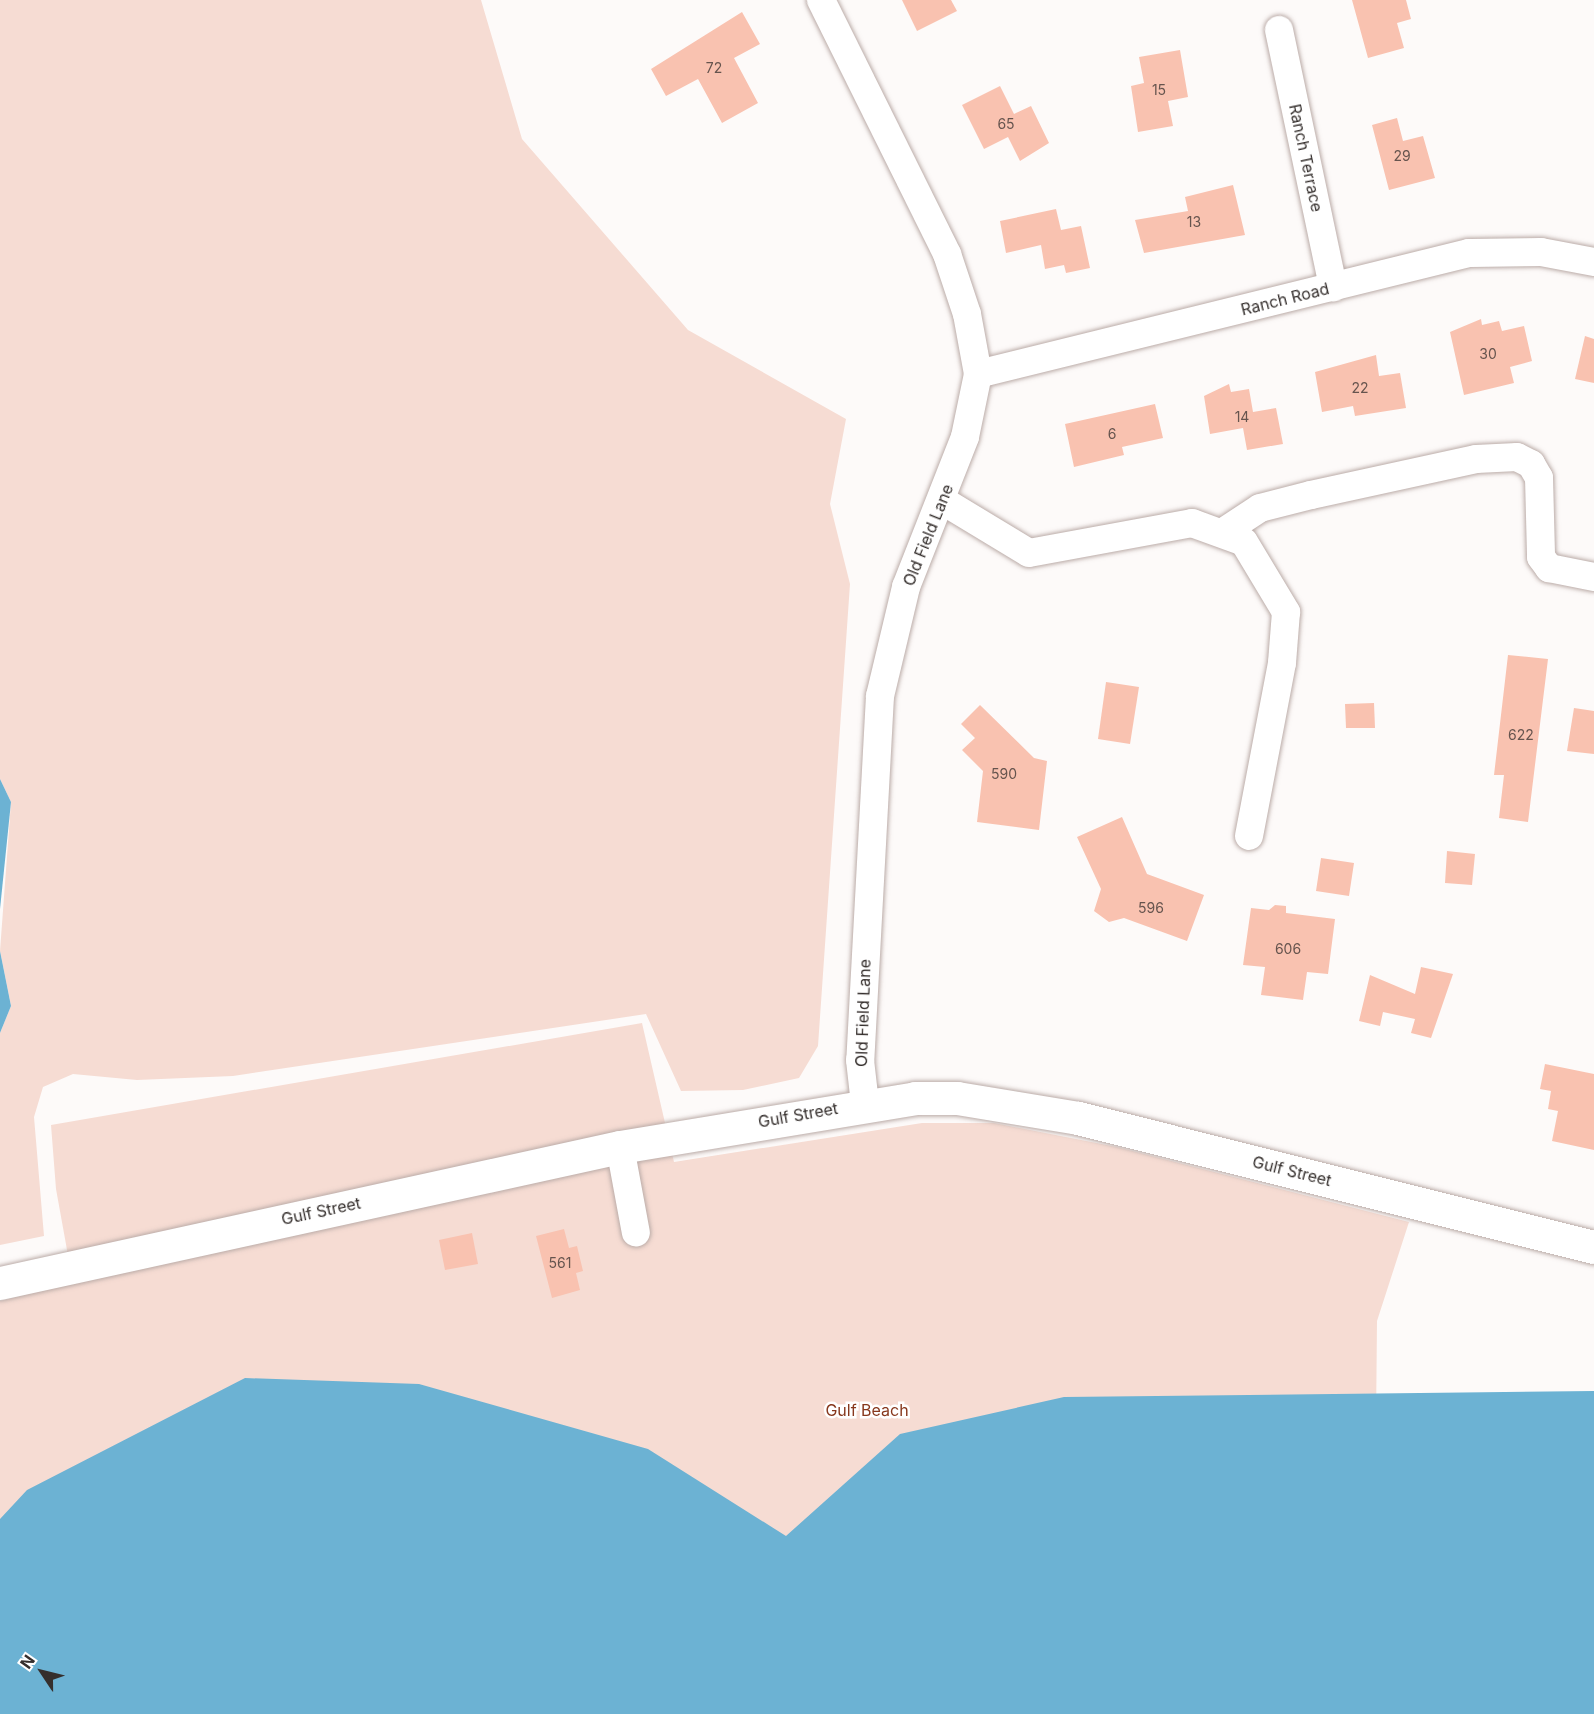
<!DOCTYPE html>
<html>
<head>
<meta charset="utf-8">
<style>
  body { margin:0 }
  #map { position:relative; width:1594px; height:1714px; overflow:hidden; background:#fdfaf9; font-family:Inter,sans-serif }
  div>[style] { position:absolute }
  .green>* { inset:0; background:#f6dcd3 }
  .water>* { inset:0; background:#6cb2d3 }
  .building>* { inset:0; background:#f9c2b0 }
  .roads { filter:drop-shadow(0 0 2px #bbaca8) drop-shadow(0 0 2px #bbaca8) }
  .minor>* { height:28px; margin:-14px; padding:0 14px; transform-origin:14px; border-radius:14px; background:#fff }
  .major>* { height:33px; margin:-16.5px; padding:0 16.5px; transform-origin:16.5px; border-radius:16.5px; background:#fff }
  span { translate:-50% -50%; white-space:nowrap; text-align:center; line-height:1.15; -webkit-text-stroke:5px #fff; paint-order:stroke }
  .number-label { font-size:14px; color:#66544e }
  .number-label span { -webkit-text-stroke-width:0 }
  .street-label { font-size:16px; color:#352f2d }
  .park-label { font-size:16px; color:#87381d }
  .north { position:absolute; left:12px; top:1642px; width:60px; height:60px; -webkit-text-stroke:4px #fff; paint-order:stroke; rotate:305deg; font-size:16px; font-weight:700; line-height:24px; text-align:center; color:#352f2d }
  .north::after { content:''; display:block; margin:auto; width:21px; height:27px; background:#352f2d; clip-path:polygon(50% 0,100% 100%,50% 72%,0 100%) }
</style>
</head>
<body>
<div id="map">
  <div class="green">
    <i style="clip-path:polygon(0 0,481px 0,522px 139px,688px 330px,846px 419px,830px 504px,850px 584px,818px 1046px,799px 1078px,743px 1090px,681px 1091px,646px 1014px,233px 1076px,137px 1080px,73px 1074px,43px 1087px,34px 1117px,44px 1236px,0 1245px,0 1033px,11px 1006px,0 951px,11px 802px,0 779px)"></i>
    <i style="clip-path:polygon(642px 1023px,674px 1162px,922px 1123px,994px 1123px,1117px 1147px,1409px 1222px,1377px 1321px,1374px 1634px,0 1714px,0 1301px,73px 1283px,56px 1189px,51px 1125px)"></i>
  </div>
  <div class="water">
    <i style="clip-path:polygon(0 779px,11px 802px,0 909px)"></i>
    <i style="clip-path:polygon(0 951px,11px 1006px,0 1033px)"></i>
    <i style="clip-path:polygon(245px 1378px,419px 1384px,648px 1449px,786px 1536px,900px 1434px,1064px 1397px,1594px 1391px,1594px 1714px,0 1714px,0 1519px,27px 1490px)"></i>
  </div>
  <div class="building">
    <i style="clip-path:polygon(902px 0,951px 0,957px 11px,917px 31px)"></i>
    <i style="clip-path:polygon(1352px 0,1406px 0,1411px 19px,1397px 23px,1404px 48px,1368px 58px)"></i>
    <i style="clip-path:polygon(742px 12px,760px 44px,734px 58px,758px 103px,722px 123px,698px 79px,666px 96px,651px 69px)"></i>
    <i style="clip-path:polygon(1180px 50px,1188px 97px,1168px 101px,1173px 126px,1138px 132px,1131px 86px,1144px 83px,1139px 57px)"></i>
    <i style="clip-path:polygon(1000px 86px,1014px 114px,1031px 106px,1049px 143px,1020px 161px,1008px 137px,984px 149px,962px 105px)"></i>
    <i style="clip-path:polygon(1397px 118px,1403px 141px,1423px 136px,1435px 178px,1389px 190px,1372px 125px)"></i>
    <i style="clip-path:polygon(1233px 185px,1245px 235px,1144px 253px,1135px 220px,1188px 211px,1185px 197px)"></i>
    <i style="clip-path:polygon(1056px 209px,1061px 230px,1081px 226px,1090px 268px,1066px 273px,1064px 265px,1045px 269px,1041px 245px,1006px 253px,1000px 221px)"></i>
    <i style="clip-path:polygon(1481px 319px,1482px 325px,1499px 321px,1502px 331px,1524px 326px,1532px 361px,1510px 367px,1514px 383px,1464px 395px,1450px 332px)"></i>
    <i style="clip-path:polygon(1585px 336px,1594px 339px,1594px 383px,1575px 379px)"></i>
    <i style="clip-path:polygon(1376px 355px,1379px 376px,1400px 373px,1406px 408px,1355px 416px,1353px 406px,1322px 412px,1315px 372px)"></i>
    <i style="clip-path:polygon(1229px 384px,1231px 392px,1249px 389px,1253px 412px,1276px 408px,1283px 444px,1247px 450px,1243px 428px,1210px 434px,1204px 396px)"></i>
    <i style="clip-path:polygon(1155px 404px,1163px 438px,1122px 447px,1124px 455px,1074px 467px,1065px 424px)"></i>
    <i style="clip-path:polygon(1508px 655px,1548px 659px,1528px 822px,1499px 818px,1504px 775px,1494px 775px)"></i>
    <i style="clip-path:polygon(1106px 682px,1139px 687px,1130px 744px,1098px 739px)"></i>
    <i style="clip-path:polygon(1374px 703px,1375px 728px,1346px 728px,1345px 704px)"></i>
    <i style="clip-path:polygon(980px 705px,1034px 758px,1047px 761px,1039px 830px,977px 822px,983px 771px,962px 750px,975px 738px,961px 724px)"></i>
    <i style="clip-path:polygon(1574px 708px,1594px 711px,1594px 754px,1567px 751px)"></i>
    <i style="clip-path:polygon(1122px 817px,1147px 874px,1204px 895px,1187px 941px,1124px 918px,1109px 922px,1094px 911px,1101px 889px,1077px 837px)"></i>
    <i style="clip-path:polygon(1447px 851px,1475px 854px,1472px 885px,1445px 883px)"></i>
    <i style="clip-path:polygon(1321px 858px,1354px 863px,1349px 896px,1316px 891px)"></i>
    <i style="clip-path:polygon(1275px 905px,1286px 906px,1286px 913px,1335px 919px,1328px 974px,1307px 972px,1303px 1000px,1261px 995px,1265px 967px,1243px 965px,1251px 908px,1269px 910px)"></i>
    <i style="clip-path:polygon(1421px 967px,1453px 974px,1431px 1038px,1411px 1033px,1415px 1019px,1383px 1012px,1380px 1026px,1359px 1021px,1370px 975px,1415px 994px)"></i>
    <i style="clip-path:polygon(1545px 1064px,1594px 1074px,1594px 1150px,1552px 1141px,1558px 1111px,1548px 1109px,1551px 1091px,1540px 1089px)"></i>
    <i style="clip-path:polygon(564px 1229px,569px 1248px,577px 1246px,583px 1271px,576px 1273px,580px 1290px,552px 1298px,536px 1236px)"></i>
    <i style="clip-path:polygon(472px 1233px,478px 1264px,445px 1270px,439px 1240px)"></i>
  </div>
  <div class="roads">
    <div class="minor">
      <i style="left:821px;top:0;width:284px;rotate:63.6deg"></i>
      <i style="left:947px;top:254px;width:63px;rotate:71.6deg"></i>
      <i style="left:967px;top:314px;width:61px;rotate:79.6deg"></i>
      <i style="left:978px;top:374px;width:64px;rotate:101.7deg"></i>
      <i style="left:965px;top:437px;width:161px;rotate:111.5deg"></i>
      <i style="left:906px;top:587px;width:112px;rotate:103.4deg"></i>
      <i style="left:880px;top:696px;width:365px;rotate:93.1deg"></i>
      <i style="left:860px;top:1060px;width:44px;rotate:83.5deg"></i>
      <i style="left:1279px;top:30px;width:263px;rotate:78.1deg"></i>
      <i style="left:978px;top:374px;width:506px;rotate:-13.84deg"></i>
      <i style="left:1469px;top:253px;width:72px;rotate:-0.8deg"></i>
      <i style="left:1541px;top:252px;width:54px;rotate:10.7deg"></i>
      <i style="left:943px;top:501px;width:100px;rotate:31.2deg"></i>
      <i style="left:1029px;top:553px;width:166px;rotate:-10.4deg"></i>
      <i style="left:1192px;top:523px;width:55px;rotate:20.1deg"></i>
      <i style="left:1244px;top:542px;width:82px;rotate:59deg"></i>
      <i style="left:1286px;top:612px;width:51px;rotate:94.5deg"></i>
      <i style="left:1282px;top:663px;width:176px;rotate:100.8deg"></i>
      <i style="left:1222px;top:533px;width:45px;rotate:-33.3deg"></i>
      <i style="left:1260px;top:508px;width:53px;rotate:-14.3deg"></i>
      <i style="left:1311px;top:495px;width:169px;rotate:-12.3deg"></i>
      <i style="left:1476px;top:459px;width:41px;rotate:-2.8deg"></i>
      <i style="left:1517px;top:457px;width:16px;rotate:27deg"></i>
      <i style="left:1531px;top:464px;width:16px;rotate:60deg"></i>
      <i style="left:1539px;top:478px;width:79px;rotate:88.5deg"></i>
      <i style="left:1541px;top:557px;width:14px;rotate:54deg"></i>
      <i style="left:1549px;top:568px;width:46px;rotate:11.3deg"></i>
      <i style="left:620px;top:1147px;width:87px;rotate:79.5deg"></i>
    </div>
    <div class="major">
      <i style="left:0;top:1283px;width:635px;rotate:-12.37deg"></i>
      <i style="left:620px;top:1147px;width:299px;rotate:-9.4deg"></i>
      <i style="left:915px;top:1098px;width:42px"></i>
      <i style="left:957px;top:1098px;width:123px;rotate:9.4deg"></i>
      <i style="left:1078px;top:1118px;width:532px;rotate:14.04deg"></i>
    </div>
  </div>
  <div class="number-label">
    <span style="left:714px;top:68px">72</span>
    <span style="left:1159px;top:90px">15</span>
    <span style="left:1006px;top:124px">65</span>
    <span style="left:1402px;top:156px">29</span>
    <span style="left:1194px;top:222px">13</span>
    <span style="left:1488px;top:354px">30</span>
    <span style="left:1360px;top:388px">22</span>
    <span style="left:1242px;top:417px">14</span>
    <span style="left:1112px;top:434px">6</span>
    <span style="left:1521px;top:735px">622</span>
    <span style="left:1004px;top:774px">590</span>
    <span style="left:1151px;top:908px">596</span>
    <span style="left:1288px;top:949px">606</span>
    <span style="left:560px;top:1263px">561</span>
  </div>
  <div class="street-label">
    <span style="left:1306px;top:158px;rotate:78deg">Ranch Terrace</span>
    <span style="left:1285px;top:299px;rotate:-14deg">Ranch Road</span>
    <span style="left:928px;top:535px;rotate:-68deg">Old Field Lane</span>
    <span style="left:863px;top:1013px;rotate:-88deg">Old Field Lane</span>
    <span style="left:798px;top:1115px;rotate:-10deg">Gulf Street</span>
    <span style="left:1292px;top:1171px;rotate:14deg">Gulf Street</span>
    <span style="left:321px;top:1211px;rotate:-12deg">Gulf Street</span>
  </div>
  <div class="park-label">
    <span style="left:867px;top:1410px">Gulf Beach</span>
  </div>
  <div class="north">N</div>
</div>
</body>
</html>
